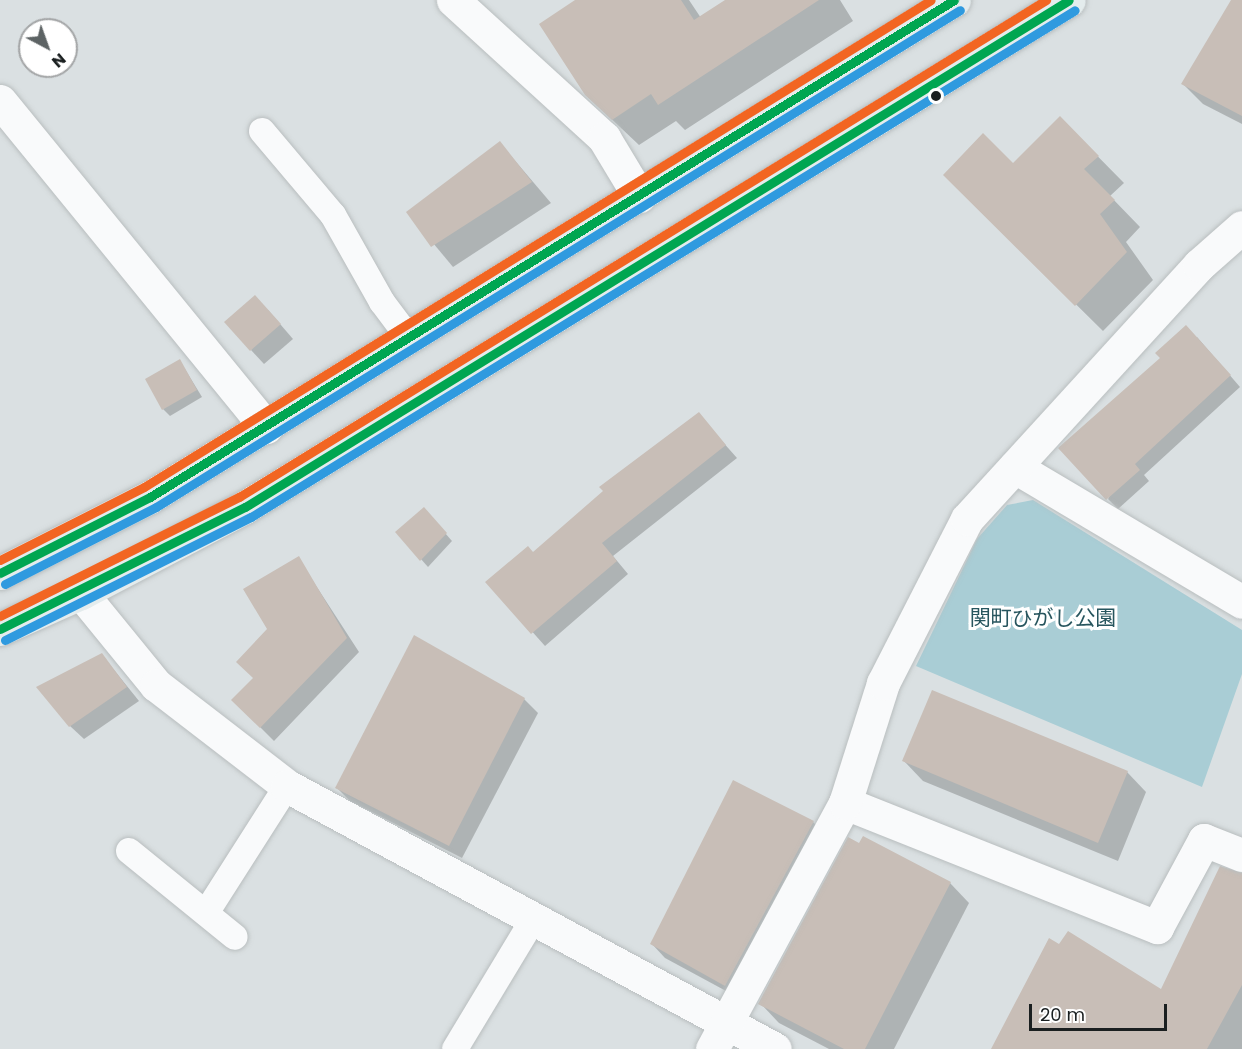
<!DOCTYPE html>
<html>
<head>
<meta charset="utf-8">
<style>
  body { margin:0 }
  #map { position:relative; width:1242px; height:1049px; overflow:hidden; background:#dae0e2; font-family:Poppins,"Noto Sans JP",sans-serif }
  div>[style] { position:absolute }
  .green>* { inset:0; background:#a9cdd5 }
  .shadow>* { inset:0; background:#0003 }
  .building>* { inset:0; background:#c8beb7 }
  .roads { filter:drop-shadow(0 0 2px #b9bebf) drop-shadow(0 0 2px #b9bebf) }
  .service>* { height:26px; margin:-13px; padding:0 13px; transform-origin:13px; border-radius:13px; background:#f9fafb }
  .minor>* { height:33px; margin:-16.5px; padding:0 16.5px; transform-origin:16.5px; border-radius:16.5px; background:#f9fafb }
  .primary>* { height:33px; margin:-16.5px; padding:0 16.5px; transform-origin:16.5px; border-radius:16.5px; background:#e4eced }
  .bus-1>* { height:9px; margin:-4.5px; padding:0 4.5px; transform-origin:4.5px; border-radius:4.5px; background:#00a651 }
  .bus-2>* { height:9px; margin:-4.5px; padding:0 4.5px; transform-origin:4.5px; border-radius:4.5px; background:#2f9adf }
  .bus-3>* { height:9px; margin:-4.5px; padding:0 4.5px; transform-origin:4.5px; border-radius:4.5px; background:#f26522 }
  .dots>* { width:16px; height:16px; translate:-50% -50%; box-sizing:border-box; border:3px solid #fff; border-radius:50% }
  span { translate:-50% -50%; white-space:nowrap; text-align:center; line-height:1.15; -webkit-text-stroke:6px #fff; paint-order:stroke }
  .park-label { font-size:21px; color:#27555e }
  .north { position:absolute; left:18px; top:18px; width:60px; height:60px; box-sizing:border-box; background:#fff; border:2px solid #a3a5a6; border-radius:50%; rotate:139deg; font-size:16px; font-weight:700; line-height:24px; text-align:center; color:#1a1f20 }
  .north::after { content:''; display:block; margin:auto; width:21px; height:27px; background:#5d6364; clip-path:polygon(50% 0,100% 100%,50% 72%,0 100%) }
  .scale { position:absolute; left:1029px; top:1004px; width:138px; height:27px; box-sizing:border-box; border:3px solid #1a1f20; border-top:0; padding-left:8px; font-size:18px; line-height:21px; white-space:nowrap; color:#1a1f20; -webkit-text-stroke:4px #fff; paint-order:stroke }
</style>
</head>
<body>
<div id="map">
  <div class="green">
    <i style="clip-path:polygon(1033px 500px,1242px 630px,1242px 674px,1202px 787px,916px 666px,977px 539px,1007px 505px)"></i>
  </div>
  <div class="shadow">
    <i style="clip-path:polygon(578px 0,689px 0,701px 18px,728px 0,840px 0,853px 21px,685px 130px,676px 121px,639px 145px,586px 95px)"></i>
    <i style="clip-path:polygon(1233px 0,1242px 0,1242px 124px,1203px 104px,1183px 84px)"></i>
    <i style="clip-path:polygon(1060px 118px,1124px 183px,1110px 196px,1140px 227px,1126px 242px,1153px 280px,1103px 331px,945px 175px,1013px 165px)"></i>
    <i style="clip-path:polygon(500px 143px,551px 203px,453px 267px,408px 213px)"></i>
    <i style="clip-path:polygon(268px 310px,293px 339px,264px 364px,251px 350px)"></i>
    <i style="clip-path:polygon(1197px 337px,1240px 387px,1144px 475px,1149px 481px,1118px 509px,1108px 499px)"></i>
    <i style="clip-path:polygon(180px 361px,202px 397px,170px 416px,163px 409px)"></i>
    <i style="clip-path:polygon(698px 414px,737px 458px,613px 556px,628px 574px,545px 646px,488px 582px,533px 554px)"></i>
    <i style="clip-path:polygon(430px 516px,452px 541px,428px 567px,397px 532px)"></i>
    <i style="clip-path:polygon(298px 558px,359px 652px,274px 741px,233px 700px,255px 678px)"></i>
    <i style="clip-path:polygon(102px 655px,139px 701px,84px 739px,70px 726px)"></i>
    <i style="clip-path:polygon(524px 699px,538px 713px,462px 858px,350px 801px,337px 788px)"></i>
    <i style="clip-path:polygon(904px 761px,1127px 772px,1146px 792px,1118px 861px,923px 781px)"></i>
    <i style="clip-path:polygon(813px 822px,827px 836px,739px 998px,665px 958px,652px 944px)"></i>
    <i style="clip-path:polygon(1242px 876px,1242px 1049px,992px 1049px,1162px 991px)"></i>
    <i style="clip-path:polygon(950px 883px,969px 903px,894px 1049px,829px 1049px,779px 1023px,760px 1003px)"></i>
  </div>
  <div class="building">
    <i style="clip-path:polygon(575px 0,681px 0,694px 20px,725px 0,819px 0,658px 105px,651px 94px,612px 120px,585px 95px,539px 24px)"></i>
    <i style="clip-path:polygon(1231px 0,1242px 0,1242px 116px,1181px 84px)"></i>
    <i style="clip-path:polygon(1060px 116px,1099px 156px,1084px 169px,1115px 200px,1100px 214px,1127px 252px,1075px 306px,943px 175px,983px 133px,1013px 163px)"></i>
    <i style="clip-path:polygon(500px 141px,532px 182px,431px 247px,406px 212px)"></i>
    <i style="clip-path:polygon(255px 295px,281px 324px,250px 351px,224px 322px)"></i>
    <i style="clip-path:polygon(1186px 325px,1231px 375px,1135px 464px,1140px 470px,1106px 500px,1058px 448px,1160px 358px,1155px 353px)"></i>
    <i style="clip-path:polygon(180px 359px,197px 390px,162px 410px,145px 379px)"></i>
    <i style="clip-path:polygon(699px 412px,726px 445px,602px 543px,617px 561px,531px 634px,485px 582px,528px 546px,533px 552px,603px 491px,599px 487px)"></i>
    <i style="clip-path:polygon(424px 507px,447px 533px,420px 561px,395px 532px)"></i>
    <i style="clip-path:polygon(299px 556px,347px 638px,260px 728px,231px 700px,253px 678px,236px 662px,267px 629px,243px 589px)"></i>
    <i style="clip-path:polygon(414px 635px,525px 698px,449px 846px,335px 788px)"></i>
    <i style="clip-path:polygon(102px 653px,127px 687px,69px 727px,36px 687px)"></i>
    <i style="clip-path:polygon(932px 690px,1128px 771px,1098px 843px,902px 761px)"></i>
    <i style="clip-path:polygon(733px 780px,814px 821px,725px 986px,650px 944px)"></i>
    <i style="clip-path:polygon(863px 836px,951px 882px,865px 1049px,844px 1049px,758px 1004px,848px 837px,859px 843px)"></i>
    <i style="clip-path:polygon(1220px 866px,1242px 873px,1242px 985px,1207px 1049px,991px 1049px,1049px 938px,1059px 944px,1068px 931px,1161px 989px)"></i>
  </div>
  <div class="roads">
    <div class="service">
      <i style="left:262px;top:131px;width:110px;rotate:49.8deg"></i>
      <i style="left:333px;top:215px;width:100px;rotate:60.6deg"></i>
      <i style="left:382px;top:302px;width:45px;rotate:53.1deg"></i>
      <i style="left:129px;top:851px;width:136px;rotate:39.1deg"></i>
      <i style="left:206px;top:913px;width:151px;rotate:-57.5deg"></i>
      <i style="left:455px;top:1049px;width:153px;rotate:-58.9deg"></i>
    </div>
    <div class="minor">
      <i style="left:453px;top:0;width:205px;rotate:42.4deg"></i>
      <i style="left:604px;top:138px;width:68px;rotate:58.9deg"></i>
      <i style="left:0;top:101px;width:421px;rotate:50.8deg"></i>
      <i style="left:1015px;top:467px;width:264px;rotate:30.7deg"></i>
      <i style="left:81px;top:593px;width:119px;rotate:50.8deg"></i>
      <i style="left:156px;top:685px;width:165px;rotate:37.6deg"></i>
      <i style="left:287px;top:786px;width:554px;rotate:28.32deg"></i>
      <i style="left:845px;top:803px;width:336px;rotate:21.7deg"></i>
      <i style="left:1157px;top:927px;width:99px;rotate:-61.6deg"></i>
      <i style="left:1204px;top:840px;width:41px;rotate:21.5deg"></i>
      <i style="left:712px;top:1049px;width:280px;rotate:-61.6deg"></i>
      <i style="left:845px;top:803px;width:126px;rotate:-72.4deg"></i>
      <i style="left:883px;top:683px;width:184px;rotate:-62.9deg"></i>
      <i style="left:967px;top:519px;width:344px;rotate:-47.6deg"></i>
      <i style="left:1199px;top:265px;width:57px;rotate:-41.5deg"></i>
    </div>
    <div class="primary">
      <i style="left:0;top:573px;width:168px;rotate:-26.9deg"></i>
      <i style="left:150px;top:497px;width:945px;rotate:-31.72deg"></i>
      <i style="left:0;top:629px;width:89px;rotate:-24deg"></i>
      <i style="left:81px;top:593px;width:185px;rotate:-27.7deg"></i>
      <i style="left:245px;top:507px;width:967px;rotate:-31.6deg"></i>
    </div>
  </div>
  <div class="bus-1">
    <i style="left:0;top:573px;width:168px;rotate:-26.9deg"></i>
    <i style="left:150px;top:497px;width:945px;rotate:-31.72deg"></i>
    <i style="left:0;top:629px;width:274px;rotate:-26.5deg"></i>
    <i style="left:245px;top:507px;width:967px;rotate:-31.6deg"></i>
  </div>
  <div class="bus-2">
    <i style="left:5px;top:584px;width:169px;rotate:-27deg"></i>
    <i style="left:156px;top:507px;width:945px;rotate:-31.72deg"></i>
    <i style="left:5px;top:640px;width:275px;rotate:-26.6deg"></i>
    <i style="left:251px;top:517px;width:967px;rotate:-31.6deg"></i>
  </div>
  <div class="bus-3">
    <i style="left:0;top:560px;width:161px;rotate:-26.9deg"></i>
    <i style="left:144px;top:487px;width:925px;rotate:-31.75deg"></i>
    <i style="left:0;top:616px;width:267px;rotate:-26.5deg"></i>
    <i style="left:239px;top:497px;width:948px;rotate:-31.63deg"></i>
  </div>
  <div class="dots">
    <i style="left:936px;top:96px;background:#1a1f20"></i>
  </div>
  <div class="park-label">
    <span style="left:1043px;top:618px">関町ひがし公園</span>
  </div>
  <div class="north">N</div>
  <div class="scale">20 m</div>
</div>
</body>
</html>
